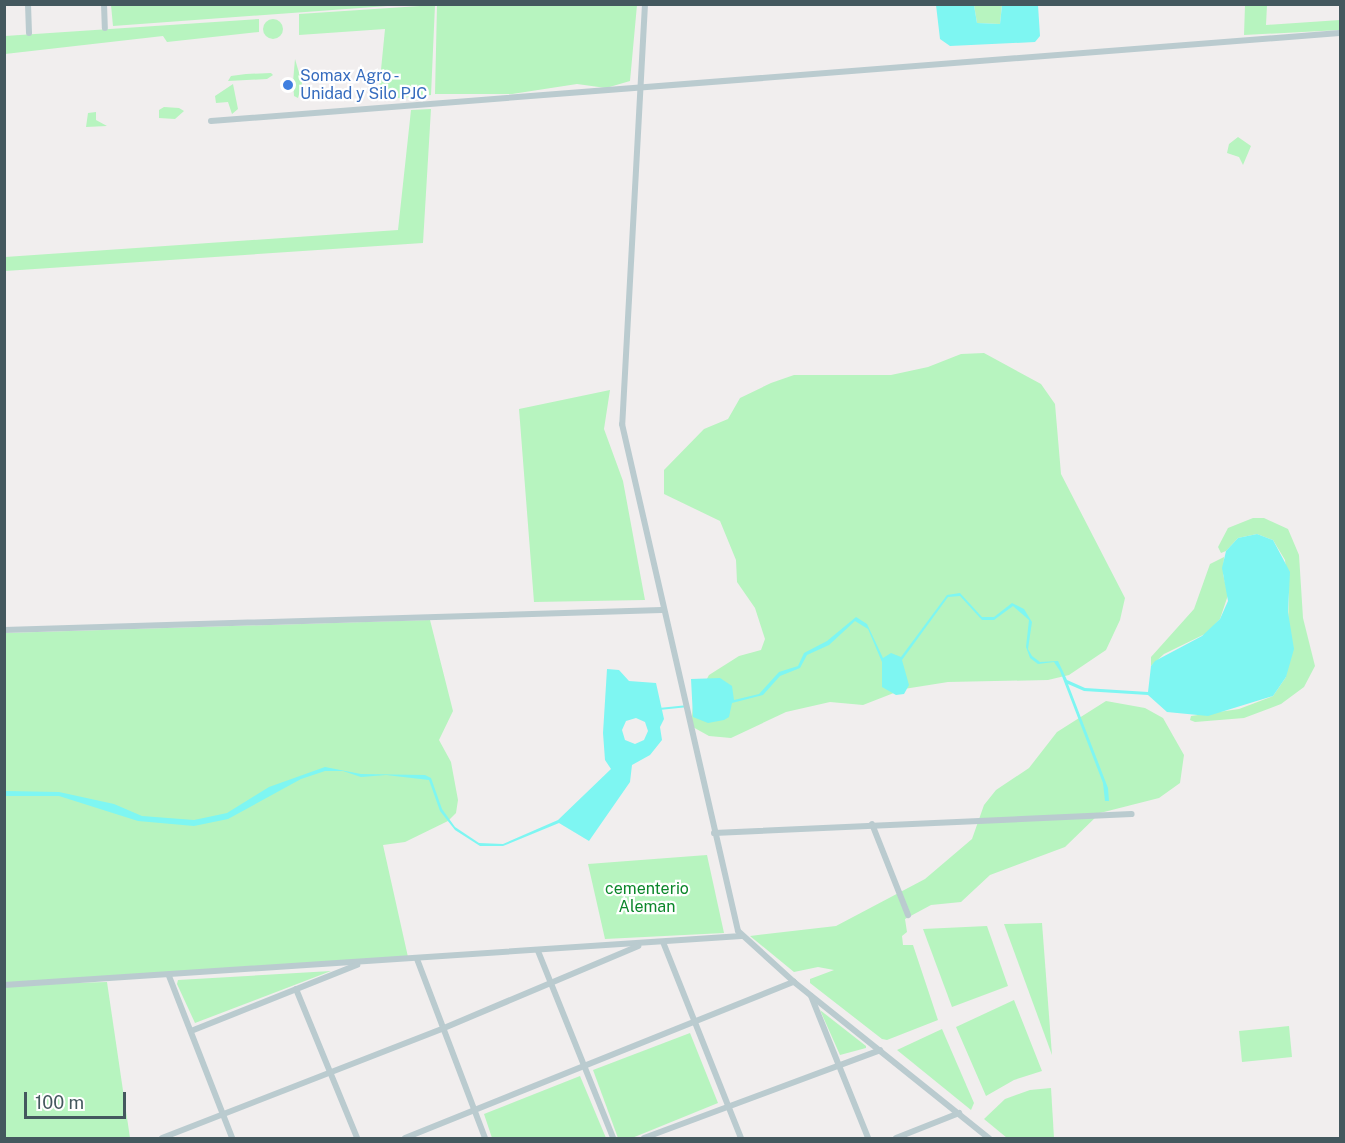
<!DOCTYPE html>
<html>
<head>
<meta charset="utf-8">
<style>
  body { margin:0 }
  #map { position:relative; width:1345px; height:1143px; overflow:hidden; background:#f1eeee; font-family:"Public Sans",sans-serif }
  div>[style] { position:absolute }
  .green>* { inset:0; background:#b7f4bf }
  .round { border-radius:50% }
  .water>* { inset:0; background:#7ef6f2 }
  .stream>* { height:2px; margin:-1px; padding:0 1px; transform-origin:1px; border-radius:1px; background:#7ef6f2 }
  .street>* { height:6px; margin:-3px; padding:0 3px; transform-origin:3px; border-radius:3px; background:#bacbcf }
  .dots>* { width:16px; height:16px; translate:-50% -50%; box-sizing:border-box; border:3px solid #fff; border-radius:50% }
  span { translate:-50% -50%; white-space:nowrap; text-align:center; line-height:1.15; -webkit-text-stroke:4.5px #fff; paint-order:stroke }
  .shop-label { font-size:16px; color:#366cbe }
  .left { translate:0 -50%; text-align:left }
  .park-label { font-size:16px; color:#0c872b }
  .frame { position:absolute; inset:0; border:6px solid #44585e; pointer-events:none }
  .scale { position:absolute; left:24px; top:1092px; width:102px; height:27px; box-sizing:border-box; border:3px solid #44585e; border-top:0; padding-left:8px; font-size:18px; line-height:21px; white-space:nowrap; color:#44585e; -webkit-text-stroke:4px #fff; paint-order:stroke }
</style>
</head>
<body>
<div id="map">
  <div class="green">
    <i style="clip-path:polygon(111px 5px,111px 4px,401px 5px,113px 26px)"></i>
    <i style="clip-path:polygon(435px 5px,431px 95px,378px 100px,385px 29px,299px 35px,299px 14px)"></i>
    <i style="clip-path:polygon(437px 5px,637px 5px,630px 81px,606px 88px,577px 84px,512px 94px,435px 94px)"></i>
    <i style="clip-path:polygon(974px 5px,1002px 4px,1000px 24px,977px 23px)"></i>
    <i style="clip-path:polygon(1245px 5px,1267px 5px,1266px 25px,1340px 20px,1340px 30px,1244px 35px)"></i>
    <i style="clip-path:polygon(259px 19px,259px 32px,167px 42px,163px 36px,5px 54px,5px 36px)"></i>
    <i class="round" style="left:263px;top:19px;width:20px;height:20px"></i>
    <i style="clip-path:polygon(295px 59px,302px 83px,298px 98px,294px 96px,293px 82px)"></i>
    <i style="clip-path:polygon(246px 74px,271px 73px,273px 75px,267px 79px,228px 81px,231px 76px)"></i>
    <i style="clip-path:polygon(233px 84px,238px 109px,232px 114px,228px 102px,216px 103px,215px 96px)"></i>
    <i style="clip-path:polygon(164px 107px,179px 108px,184px 111px,175px 119px,159px 118px,159px 110px)"></i>
    <i style="clip-path:polygon(431px 109px,423px 243px,5px 271px,5px 257px,398px 230px,411px 110px)"></i>
    <i style="clip-path:polygon(96px 112px,96px 120px,107px 126px,86px 127px,88px 113px)"></i>
    <i style="clip-path:polygon(1238px 137px,1251px 146px,1243px 165px,1239px 157px,1227px 153px,1229px 144px)"></i>
    <i style="clip-path:polygon(984px 353px,1041px 384px,1055px 404px,1061px 474px,1125px 598px,1120px 620px,1106px 650px,1069px 675px,1048px 680px,948px 682px,904px 689px,863px 705px,830px 702px,786px 712px,731px 738px,709px 736px,691px 726px,693px 705px,709px 675px,739px 656px,761px 650px,765px 639px,755px 608px,737px 582px,736px 560px,720px 521px,664px 494px,664px 470px,704px 429px,728px 419px,740px 398px,771px 383px,794px 375px,891px 375px,928px 367px,961px 354px)"></i>
    <i style="clip-path:polygon(610px 390px,604px 429px,623px 481px,645px 600px,534px 602px,519px 409px)"></i>
    <i style="clip-path:polygon(1264px 518px,1288px 529px,1299px 555px,1303px 618px,1315px 666px,1304px 687px,1281px 704px,1244px 718px,1195px 722px,1190px 720px,1191px 716px,1239px 709px,1273px 696px,1286px 677px,1289px 595px,1285px 560px,1273px 540px,1257px 534px,1238px 538px,1226px 551px,1221px 553px,1218px 547px,1228px 528px,1253px 518px)"></i>
    <i style="clip-path:polygon(1224px 557px,1223px 574px,1228px 595px,1220px 619px,1207px 633px,1164px 654px,1151px 666px,1151px 657px,1194px 609px,1210px 564px)"></i>
    <i style="clip-path:polygon(430px 620px,453px 711px,439px 740px,451px 762px,458px 800px,456px 813px,448px 821px,405px 842px,383px 845px,408px 957px,5px 983px,5px 633px)"></i>
    <i style="clip-path:polygon(1106px 701px,1145px 708px,1163px 718px,1184px 755px,1180px 783px,1159px 798px,1100px 813px,1065px 847px,990px 875px,961px 902px,931px 905px,905px 919px,907px 932px,902px 936px,903px 945px,913px 945px,938px 1020px,887px 1040px,882px 1039px,810px 983px,810px 979px,834px 970px,818px 967px,794px 972px,750px 936px,836px 926px,925px 879px,972px 839px,984px 805px,996px 790px,1029px 768px,1057px 732px)"></i>
    <i style="clip-path:polygon(707px 855px,724px 933px,605px 939px,588px 864px)"></i>
    <i style="clip-path:polygon(1042px 923px,1052px 1055px,1004px 924px)"></i>
    <i style="clip-path:polygon(987px 926px,1008px 986px,952px 1007px,923px 929px)"></i>
    <i style="clip-path:polygon(331px 971px,195px 1023px,177px 984px,178px 980px)"></i>
    <i style="clip-path:polygon(107px 982px,130px 1138px,5px 1138px,4px 985px)"></i>
    <i style="clip-path:polygon(1014px 1000px,1042px 1071px,1014px 1080px,986px 1096px,956px 1027px)"></i>
    <i style="clip-path:polygon(820px 1010px,866px 1046px,866px 1048px,840px 1055px)"></i>
    <i style="clip-path:polygon(1289px 1026px,1292px 1057px,1242px 1062px,1239px 1031px)"></i>
    <i style="clip-path:polygon(942px 1029px,974px 1103px,971px 1110px,897px 1050px)"></i>
    <i style="clip-path:polygon(690px 1033px,718px 1103px,632px 1138px,618px 1138px,593px 1070px)"></i>
    <i style="clip-path:polygon(580px 1076px,606px 1138px,492px 1138px,484px 1114px)"></i>
    <i style="clip-path:polygon(1051px 1088px,1054px 1138px,1007px 1138px,984px 1119px,1005px 1099px,1030px 1090px)"></i>
  </div>
  <div class="water">
    <i style="clip-path:polygon(936px 5px,974px 5px,977px 23px,1000px 24px,1002px 5px,1038px 5px,1040px 36px,1035px 42px,950px 46px,940px 39px)"></i>
    <i style="clip-path:polygon(1257px 534px,1273px 540px,1290px 572px,1288px 612px,1294px 649px,1286px 677px,1273px 696px,1208px 716px,1167px 712px,1148px 695px,1084px 691px,1068px 684px,1108px 788px,1109px 801px,1105px 801px,1103px 783px,1060px 671px,1054px 662px,1038px 664px,1030px 658px,1026px 647px,1029px 620px,1013px 606px,994px 620px,982px 620px,960px 596px,948px 597px,902px 660px,909px 685px,904px 694px,896px 695px,882px 687px,882px 662px,868px 629px,855px 621px,829px 645px,807px 655px,800px 668px,780px 676px,763px 695px,732px 703px,729px 717px,724px 720px,708px 723px,693px 717px,691px 679px,720px 678px,732px 686px,734px 700px,759px 694px,779px 672px,798px 666px,804px 653px,827px 641px,856px 617px,867px 624px,883px 658px,891px 653px,901px 657px,947px 595px,960px 593px,982px 617px,994px 617px,1012px 603px,1024px 609px,1032px 622px,1028px 649px,1032px 656px,1040px 662px,1058px 661px,1067px 680px,1085px 688px,1148px 692px,1151px 666px,1155px 661px,1202px 636px,1220px 619px,1228px 601px,1222px 568px,1226px 551px,1238px 538px)"></i>
    <i style="clip-path:polygon(evenodd,607px 669px,619px 670px,629px 681px,656px 683px,664px 719px,660px 727px,662px 740px,650px 755px,632px 765px,630px 782px,589px 841px,559px 823px,503px 846px,480px 846px,455px 830px,440px 811px,429px 780px,386px 775px,361px 777px,343px 771px,325px 771px,301px 779px,228px 819px,194px 826px,138px 821px,59px 796px,5px 796px,5px 791px,59px 792px,114px 804px,142px 816px,194px 820px,227px 813px,269px 787px,325px 767px,361px 774px,425px 775px,431px 778px,442px 809px,455px 827px,479px 843px,503px 844px,558px 820px,611px 769px,605px 760px,603px 733px,607px 669px,636px 718px,645px 722px,648px 731px,644px 740px,635px 744px,625px 740px,622px 730px,626px 721px,636px 718px)"></i>
  </div>
  <div class="stream">
    <i style="left:659px;top:709px;width:27px;rotate:-6deg"></i>
  </div>
  <div class="street">
    <i style="left:28px;top:4px;width:29px;rotate:88deg"></i>
    <i style="left:104px;top:4px;width:24px;rotate:88deg"></i>
    <i style="left:645px;top:4px;width:421px;rotate:93.1deg"></i>
    <i style="left:622px;top:424px;width:520px;rotate:77.11deg"></i>
    <i style="left:738px;top:931px;width:76px;rotate:42.3deg"></i>
    <i style="left:794px;top:982px;width:250px;rotate:38.7deg"></i>
    <i style="left:211px;top:121px;width:1132px;rotate:-4.46deg"></i>
    <i style="left:4px;top:630px;width:658px;rotate:-1.74deg"></i>
    <i style="left:872px;top:824px;width:98px;rotate:68.4deg"></i>
    <i style="left:714px;top:833px;width:418px;rotate:-2.6deg"></i>
    <i style="left:663px;top:942px;width:211px;rotate:68.3deg"></i>
    <i style="left:538px;top:951px;width:201px;rotate:68.1deg"></i>
    <i style="left:417px;top:959px;width:191px;rotate:69.2deg"></i>
    <i style="left:169px;top:976px;width:174px;rotate:68.7deg"></i>
    <i style="left:4px;top:985px;width:739px;rotate:-3.8deg"></i>
    <i style="left:296px;top:989px;width:161px;rotate:67.7deg"></i>
    <i style="left:811px;top:996px;width:153px;rotate:68.1deg"></i>
    <i style="left:191px;top:1031px;width:179px;rotate:-21.7deg"></i>
    <i style="left:162px;top:1138px;width:303px;rotate:-21.3deg"></i>
    <i style="left:444px;top:1028px;width:211px;rotate:-22.9deg"></i>
    <i style="left:405px;top:1138px;width:419px;rotate:-21.9deg"></i>
    <i style="left:644px;top:1138px;width:252px;rotate:-20.4deg"></i>
    <i style="left:896px;top:1138px;width:68px;rotate:-21.6deg"></i>
  </div>
  <div class="dots">
    <i style="left:288px;top:85px;background:#3f7fe0"></i>
  </div>
  <div class="shop-label">
    <span class="left" style="left:300px;top:85px">Somax Agro -<br>Unidad y Silo PJC</span>
  </div>
  <div class="park-label">
    <span style="left:647px;top:898px">cementerio<br>Aleman</span>
  </div>
  <div class="frame"></div>
  <div class="scale">100 m</div>
</div>
</body>
</html>
